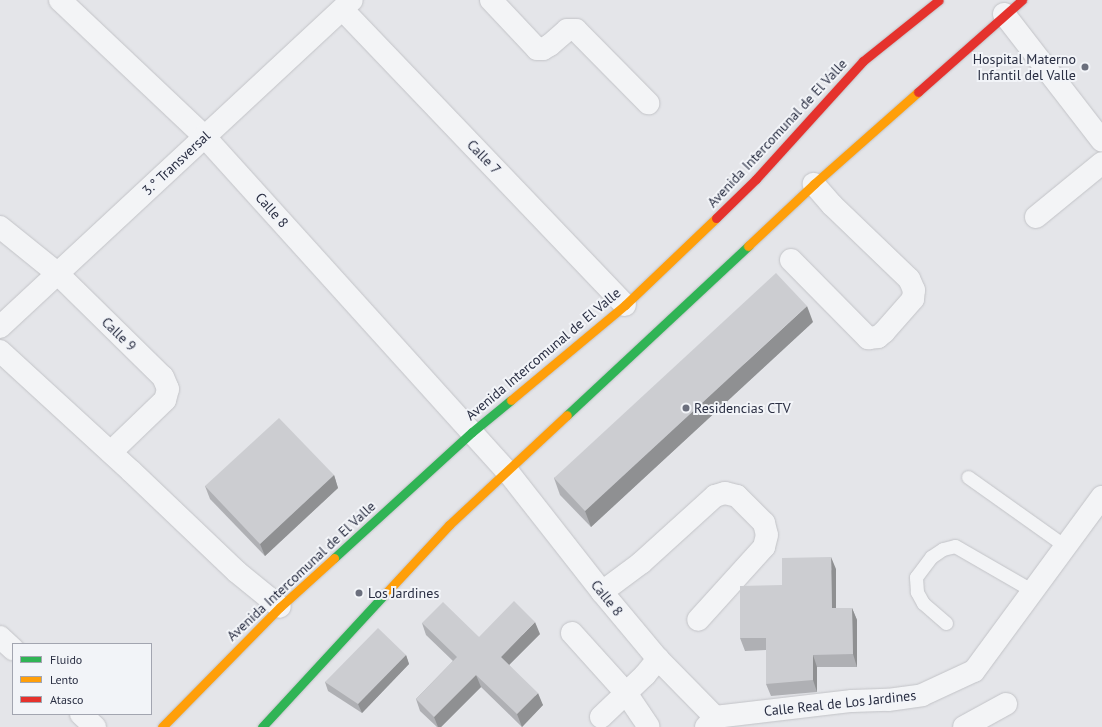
<!DOCTYPE html>
<html>
<head>
<meta charset="utf-8">
<style>
  body { margin:0 }
  #map { position:relative; width:1102px; height:727px; overflow:hidden; background:#e4e5e9; font-family:"PT Sans",sans-serif }
  div>[style] { position:absolute }
  .roads { filter:drop-shadow(0 0 1px #c2c3c7) drop-shadow(0 0 1px #c2c3c7) }
  .lane>* { height:13px; margin:-6.5px; padding:0 6.5px; transform-origin:6.5px; border-radius:6.5px; background:#f3f4f6 }
  .street>* { height:22px; margin:-11px; padding:0 11px; transform-origin:11px; border-radius:11px; background:#f3f4f6 }
  .fast>* { height:9px; margin:-4.5px; padding:0 4.5px; transform-origin:4.5px; border-radius:4.5px; background:#30b455 }
  .slow>* { height:9px; margin:-4.5px; padding:0 4.5px; transform-origin:4.5px; border-radius:4.5px; background:#ff9f0a }
  .jam>* { height:9px; margin:-4.5px; padding:0 4.5px; transform-origin:4.5px; border-radius:4.5px; background:#e5322d }
  .wall>* { inset:0; background:#afb0b4 }
  .shaded-wall>* { inset:0; background:#8f9092 }
  .building>* { inset:0; background:#cccdd1 }
  .dots>* { width:11px; height:11px; translate:-50% -50%; box-sizing:border-box; border:2px solid #f2f4f8; border-radius:50% }
  span { translate:-50% -50%; white-space:nowrap; text-align:center; line-height:1.15; -webkit-text-stroke:4px #f2f4f8; paint-order:stroke }
  .poi-label { font-size:14px; color:#2a2f43 }
  .right { translate:-100% -50%; text-align:right }
  .left { translate:0 -50%; text-align:left }
  .street-label { font-size:14px; color:#2a2f43 }
  .legend { position:absolute; left:12px; top:643px; width:140px; height:72px; box-sizing:border-box; background:#f2f4f8; border:1px solid #a2a5b0; margin:0; padding:5px 7px; list-style:none; font-size:12px; color:#2a2f43 }
  .legend li { display:flex; align-items:center; gap:8px; height:20px }
  .legend b { width:20px; border:1px solid #a2a5b0 }
</style>
</head>
<body>
<div id="map">
  <div class="roads">
    <div class="lane">
      <i style="left:968px;top:477px;width:119px;rotate:35.4deg"></i>
      <i style="left:946px;top:623px;width:30px;rotate:-139deg"></i>
      <i style="left:923px;top:603px;width:13px;rotate:-119deg"></i>
      <i style="left:917px;top:592px;width:15px;rotate:-94deg"></i>
      <i style="left:916px;top:577px;width:25px;rotate:-53deg"></i>
      <i style="left:931px;top:557px;width:14px;rotate:-34deg"></i>
      <i style="left:943px;top:549px;width:12px;rotate:-14deg"></i>
      <i style="left:955px;top:546px;width:90px;rotate:30deg"></i>
    </div>
    <div class="street">
      <i style="left:60px;top:0;width:198px;rotate:43.4deg"></i>
      <i style="left:204px;top:136px;width:453px;rotate:47.9deg"></i>
      <i style="left:508px;top:472px;width:152px;rotate:51.9deg"></i>
      <i style="left:602px;top:592px;width:87px;rotate:50.1deg"></i>
      <i style="left:658px;top:659px;width:81px;rotate:45.5deg"></i>
      <i style="left:491px;top:0;width:67px;rotate:46.8deg"></i>
      <i style="left:537px;top:49px;width:6px"></i>
      <i style="left:543px;top:49px;width:8px;rotate:-30deg"></i>
      <i style="left:550px;top:45px;width:23px;rotate:-41deg"></i>
      <i style="left:567px;top:30px;width:9px"></i>
      <i style="left:576px;top:30px;width:103px;rotate:45.4deg"></i>
      <i style="left:343px;top:10px;width:408px;rotate:46.3deg"></i>
      <i style="left:1004px;top:14px;width:160px;rotate:52.3deg"></i>
      <i style="left:1036px;top:217px;width:85px;rotate:-39.3deg"></i>
      <i style="left:0;top:227px;width:73px;rotate:38.9deg"></i>
      <i style="left:57px;top:273px;width:148px;rotate:44.5deg"></i>
      <i style="left:163px;top:377px;width:13px;rotate:67deg"></i>
      <i style="left:168px;top:389px;width:11px;rotate:105deg"></i>
      <i style="left:165px;top:400px;width:75px;rotate:136.1deg"></i>
      <i style="left:791px;top:260px;width:110px;rotate:45.4deg"></i>
      <i style="left:868px;top:338px;width:10px;rotate:-6deg"></i>
      <i style="left:878px;top:337px;width:8px;rotate:-40deg"></i>
      <i style="left:884px;top:332px;width:44px;rotate:-48.7deg"></i>
      <i style="left:913px;top:299px;width:9px;rotate:-84deg"></i>
      <i style="left:914px;top:290px;width:12px;rotate:-114deg"></i>
      <i style="left:909px;top:279px;width:107px;rotate:-136.1deg"></i>
      <i style="left:832px;top:205px;width:28px;rotate:-131deg"></i>
      <i style="left:0;top:327px;width:480px;rotate:-42.9deg"></i>
      <i style="left:0;top:351px;width:178px;rotate:42.5deg"></i>
      <i style="left:131px;top:471px;width:146px;rotate:43.6deg"></i>
      <i style="left:237px;top:572px;width:55px;rotate:39.1deg"></i>
      <i style="left:602px;top:592px;width:49px;rotate:-36.6deg"></i>
      <i style="left:641px;top:563px;width:100px;rotate:-42.2deg"></i>
      <i style="left:715px;top:496px;width:10px;rotate:-17deg"></i>
      <i style="left:725px;top:493px;width:12px;rotate:14deg"></i>
      <i style="left:737px;top:496px;width:38px;rotate:45deg"></i>
      <i style="left:764px;top:523px;width:12px;rotate:76deg"></i>
      <i style="left:767px;top:535px;width:12px;rotate:104deg"></i>
      <i style="left:764px;top:547px;width:98px;rotate:132.1deg"></i>
      <i style="left:572px;top:633px;width:81px;rotate:48deg"></i>
      <i style="left:626px;top:693px;width:40px;rotate:56deg"></i>
      <i style="left:0;top:637px;width:18px;rotate:43deg"></i>
      <i style="left:81px;top:714px;width:19px;rotate:43deg"></i>
      <i style="left:601px;top:717px;width:61px;rotate:-43.7deg"></i>
      <i style="left:645px;top:675px;width:21px;rotate:-51deg"></i>
      <i style="left:706px;top:727px;width:13px;rotate:-48deg"></i>
      <i style="left:715px;top:717px;width:138px;rotate:-6.7deg"></i>
      <i style="left:852px;top:701px;width:36px;rotate:-2deg"></i>
      <i style="left:888px;top:700px;width:34px;rotate:-8deg"></i>
      <i style="left:922px;top:695px;width:57px;rotate:-24.8deg"></i>
      <i style="left:974px;top:671px;width:216px;rotate:-53.7deg"></i>
      <i style="left:964px;top:727px;width:48px;rotate:-28.7deg"></i>
    </div>
    <div class="fast">
      <i style="left:567px;top:415px;width:248px;rotate:-43deg"></i>
      <i style="left:334px;top:558px;width:187px;rotate:-42.4deg"></i>
      <i style="left:472px;top:432px;width:50px;rotate:-39.4deg"></i>
      <i style="left:262px;top:727px;width:180px;rotate:-47.3deg"></i>
    </div>
    <div class="slow">
      <i style="left:748px;top:246px;width:91px;rotate:-43.2deg"></i>
      <i style="left:814px;top:184px;width:139px;rotate:-41.5deg"></i>
      <i style="left:511px;top:400px;width:148px;rotate:-39.8deg"></i>
      <i style="left:625px;top:305px;width:126px;rotate:-43.7deg"></i>
      <i style="left:384px;top:595px;width:96px;rotate:-47.1deg"></i>
      <i style="left:449px;top:525px;width:161px;rotate:-43deg"></i>
      <i style="left:162px;top:727px;width:168px;rotate:-45.5deg"></i>
      <i style="left:280px;top:607px;width:73px;rotate:-42.2deg"></i>
    </div>
    <div class="jam">
      <i style="left:918px;top:92px;width:139px;rotate:-41.5deg"></i>
      <i style="left:716px;top:218px;width:56px;rotate:-44.3deg"></i>
      <i style="left:756px;top:179px;width:159px;rotate:-47.8deg"></i>
      <i style="left:863px;top:61px;width:97px;rotate:-38.8deg"></i>
    </div>
  </div>
  <div class="wall">
    <i style="clip-path:polygon(813px 322px,591px 527px,560px 495px,554px 478px)"></i>
    <i style="clip-path:polygon(334px 475px,338px 488px,265px 556px,210px 499px,205px 486px)"></i>
    <i style="clip-path:polygon(836px 569px,836px 608px,852px 608px,857px 620px,857px 667px,817px 667px,817px 692px,771px 696px,766px 684px,766px 650px,745px 651px,740px 638px,782px 585px)"></i>
    <i style="clip-path:polygon(422px 623px,479px 637px,540px 634px,509px 665px,543px 705px,522px 727px,481px 687px,441px 727px,437px 727px,420px 711px,416px 699px,453px 661px,426px 635px)"></i>
    <i style="clip-path:polygon(406px 655px,409px 664px,362px 713px,328px 691px,325px 682px)"></i>
  </div>
  <div class="shaded-wall">
    <i style="clip-path:polygon(807px 306px,813px 322px,591px 527px,585px 511px)"></i>
    <i style="clip-path:polygon(334px 475px,338px 488px,265px 556px,260px 544px)"></i>
    <i style="clip-path:polygon(831px 557px,836px 569px,836px 621px,832px 608px)"></i>
    <i style="clip-path:polygon(852px 608px,857px 620px,857px 667px,853px 654px)"></i>
    <i style="clip-path:polygon(535px 622px,540px 634px,505px 669px,501px 657px)"></i>
    <i style="clip-path:polygon(406px 655px,409px 664px,362px 713px,358px 704px)"></i>
    <i style="clip-path:polygon(813px 655px,817px 667px,817px 692px,813px 680px)"></i>
    <i style="clip-path:polygon(476px 675px,481px 687px,441px 727px,438px 727px,434px 717px)"></i>
    <i style="clip-path:polygon(538px 693px,543px 705px,522px 727px,517px 714px)"></i>
  </div>
  <div class="building">
    <i style="clip-path:polygon(776px 273px,807px 306px,585px 511px,554px 478px)"></i>
    <i style="clip-path:polygon(279px 418px,334px 475px,260px 544px,205px 486px)"></i>
    <i style="clip-path:polygon(831px 557px,832px 608px,852px 608px,853px 654px,813px 655px,813px 680px,766px 684px,766px 638px,740px 638px,740px 586px,782px 585px,782px 558px)"></i>
    <i style="clip-path:polygon(514px 601px,535px 622px,501px 657px,538px 693px,517px 714px,476px 675px,434px 717px,416px 699px,457px 657px,422px 623px,443px 602px,479px 637px)"></i>
    <i style="clip-path:polygon(378px 628px,406px 655px,358px 704px,325px 682px)"></i>
  </div>
  <div class="dots">
    <i style="left:1085px;top:67px;background:#6b6f7d"></i>
    <i style="left:686px;top:408px;background:#6b6f7d"></i>
    <i style="left:359px;top:593px;background:#6b6f7d"></i>
  </div>
  <div class="poi-label">
    <span class="right" style="left:1076px;top:67px">Hospital Materno<br>Infantil del Valle</span>
    <span class="left" style="left:694px;top:408px">Residencias CTV</span>
    <span class="left" style="left:368px;top:593px">Los Jardines</span>
  </div>
  <div class="street-label">
    <span style="left:777px;top:133px;rotate:-47deg">Avenida Intercomunal de El Valle</span>
    <span style="left:484px;top:157px;rotate:46deg">Calle 7</span>
    <span style="left:176px;top:163px;rotate:-43deg">3.° Transversal</span>
    <span style="left:272px;top:210px;rotate:48deg">Calle 8</span>
    <span style="left:119px;top:334px;rotate:44deg">Calle 9</span>
    <span style="left:543px;top:354px;rotate:-40deg">Avenida Intercomunal de El Valle</span>
    <span style="left:301px;top:571px;rotate:-43deg">Avenida Intercomunal de El Valle</span>
    <span style="left:607px;top:598px;rotate:51deg">Calle 8</span>
    <span style="left:840px;top:703px;rotate:-6deg">Calle Real de Los Jardines</span>
  </div>
  <ul class="legend">
  <li><b style="height:5px;background:#30b455"></b>Fluido</li>
  <li><b style="height:5px;background:#ff9f0a"></b>Lento</li>
  <li><b style="height:5px;background:#e5322d"></b>Atasco</li>
  </ul>
</div>
</body>
</html>
